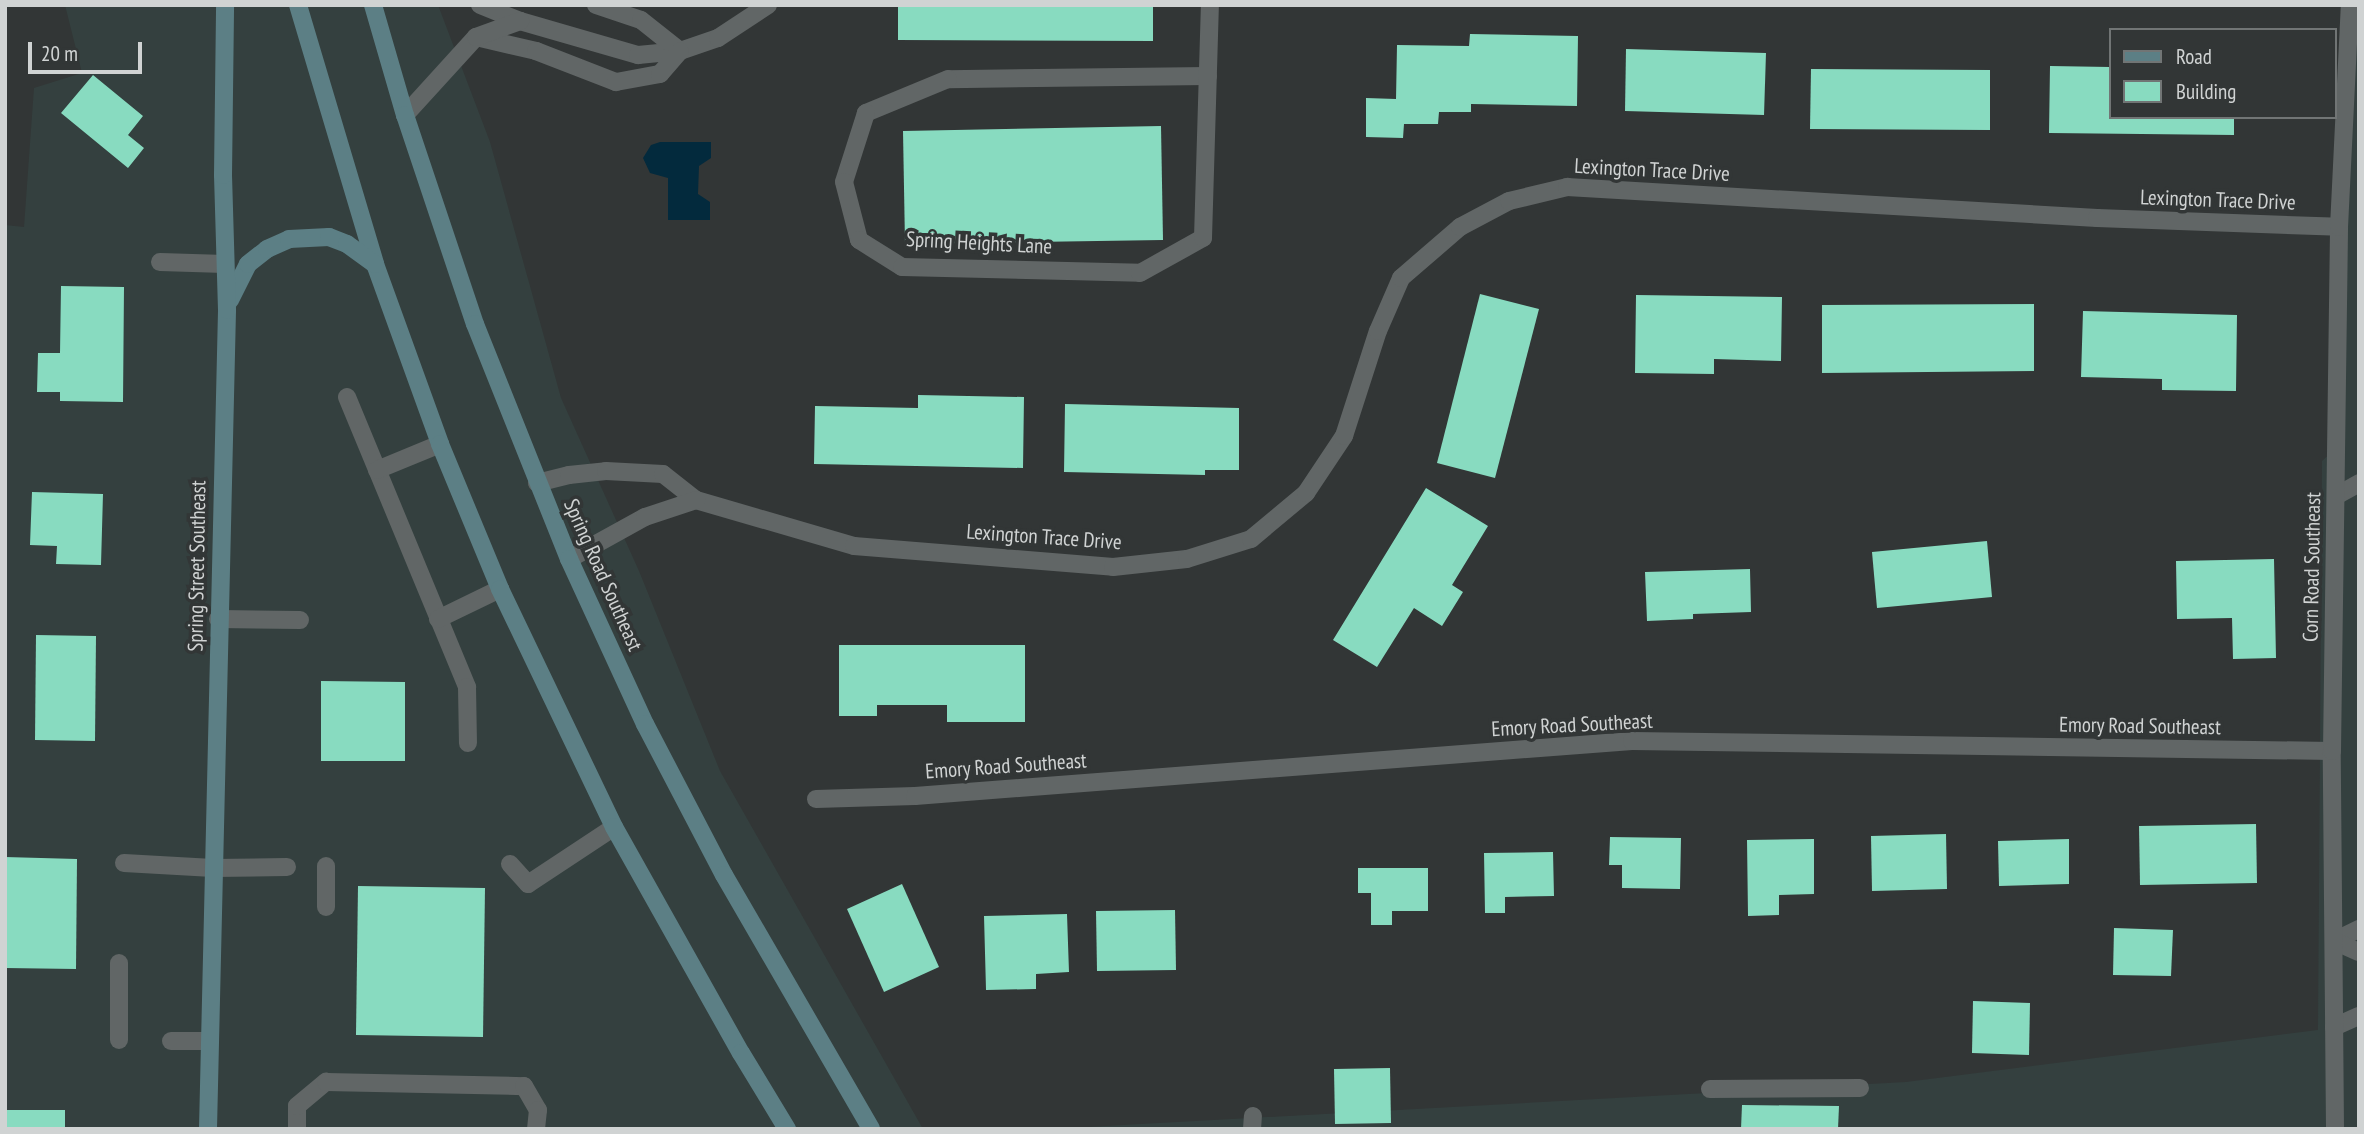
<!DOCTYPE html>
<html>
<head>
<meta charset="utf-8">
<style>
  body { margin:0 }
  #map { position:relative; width:2364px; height:1134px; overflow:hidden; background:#323636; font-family:"PT Sans Narrow",sans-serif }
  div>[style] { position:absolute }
  .built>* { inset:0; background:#34403f }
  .water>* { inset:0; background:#032a3d }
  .building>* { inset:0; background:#88dbc0 }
  .lane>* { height:18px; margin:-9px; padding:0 9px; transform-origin:9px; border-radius:9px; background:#616666 }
  .street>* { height:18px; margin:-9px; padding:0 9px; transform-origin:9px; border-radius:9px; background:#616666 }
  .secondary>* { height:18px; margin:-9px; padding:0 9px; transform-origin:9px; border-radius:9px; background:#5c7f85 }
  span { translate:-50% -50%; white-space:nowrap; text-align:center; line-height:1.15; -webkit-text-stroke:7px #323636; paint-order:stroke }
  .street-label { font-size:21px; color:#d0d3d3 }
  .frame { position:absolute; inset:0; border:7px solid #d0d3d3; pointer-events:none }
  .legend { position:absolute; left:2109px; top:28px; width:228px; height:91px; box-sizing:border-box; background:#323636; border:2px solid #717575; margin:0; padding:9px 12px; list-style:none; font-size:21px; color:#d0d3d3 }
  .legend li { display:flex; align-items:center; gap:14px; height:35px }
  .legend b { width:35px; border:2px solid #717575 }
  .scale { position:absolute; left:28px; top:42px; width:114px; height:32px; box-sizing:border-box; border:4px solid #d0d3d3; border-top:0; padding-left:9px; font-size:21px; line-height:24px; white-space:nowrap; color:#d0d3d3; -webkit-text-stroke:5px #323636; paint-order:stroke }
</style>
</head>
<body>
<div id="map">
  <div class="built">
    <i style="clip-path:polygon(65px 5px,438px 5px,490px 142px,561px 398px,639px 571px,720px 771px,923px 1129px,5px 1129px,5px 225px,24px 227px,34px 88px,82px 73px)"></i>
    <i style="clip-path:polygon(2349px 5px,2359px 5px,2359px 1129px,1051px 1129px,1906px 1082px,2318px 1030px,2322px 461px,2337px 447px)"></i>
  </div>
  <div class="water">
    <i style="clip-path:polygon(660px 142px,711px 142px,711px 158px,699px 166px,698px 194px,710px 202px,710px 220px,668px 220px,668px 178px,650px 173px,643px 158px,651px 145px)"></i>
  </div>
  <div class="building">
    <i style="clip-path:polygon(898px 5px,1153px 5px,1153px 41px,898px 40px)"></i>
    <i style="clip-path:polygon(1470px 34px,1578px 36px,1577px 106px,1471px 104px,1471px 112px,1439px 112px,1438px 124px,1404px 124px,1403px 138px,1366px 137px,1366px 98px,1396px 99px,1397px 45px,1469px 46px)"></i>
    <i style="clip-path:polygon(1626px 49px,1766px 53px,1764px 115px,1625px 111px)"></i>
    <i style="clip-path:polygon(2050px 66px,2110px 67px,2110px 117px,2234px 117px,2234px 135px,2049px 133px)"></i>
    <i style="clip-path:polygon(1811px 69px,1990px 70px,1990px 130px,1810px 129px)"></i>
    <i style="clip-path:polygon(93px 75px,143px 116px,128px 135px,144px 148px,128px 168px,61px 113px)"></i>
    <i style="clip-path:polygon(1161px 126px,1163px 240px,905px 244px,903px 131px)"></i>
    <i style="clip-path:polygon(61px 286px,124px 287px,123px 402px,60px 401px,60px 392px,37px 392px,38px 353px,60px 353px)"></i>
    <i style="clip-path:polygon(1480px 294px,1539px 309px,1495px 478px,1437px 463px)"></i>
    <i style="clip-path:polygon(1636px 295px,1782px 297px,1781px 361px,1714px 359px,1714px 374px,1635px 373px)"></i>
    <i style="clip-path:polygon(2034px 304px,2034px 371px,1822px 373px,1822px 305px)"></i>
    <i style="clip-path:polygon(2083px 311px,2237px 315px,2236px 391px,2162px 390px,2162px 379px,2081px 377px)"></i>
    <i style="clip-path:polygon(918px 395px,1024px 397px,1023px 468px,814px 464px,815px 406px,918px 408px)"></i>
    <i style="clip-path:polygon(1065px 404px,1239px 408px,1239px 470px,1205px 470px,1205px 475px,1064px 472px)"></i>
    <i style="clip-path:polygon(1426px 488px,1488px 526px,1452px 585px,1463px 592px,1442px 626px,1414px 608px,1377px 667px,1333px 640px)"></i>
    <i style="clip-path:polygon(32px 492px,103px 494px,101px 565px,56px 564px,57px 546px,30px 545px)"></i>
    <i style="clip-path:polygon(1987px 541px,1992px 597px,1877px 608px,1872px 552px)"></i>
    <i style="clip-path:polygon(2274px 559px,2276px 658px,2233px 659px,2232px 618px,2177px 619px,2176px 561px)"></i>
    <i style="clip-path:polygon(1750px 569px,1751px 612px,1693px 614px,1693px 619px,1647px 621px,1645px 572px)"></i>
    <i style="clip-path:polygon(36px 635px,96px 636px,95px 741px,35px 740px)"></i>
    <i style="clip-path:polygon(839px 645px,1025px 645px,1025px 722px,947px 722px,947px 705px,877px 705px,877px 716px,839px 716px)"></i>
    <i style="clip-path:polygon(321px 681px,405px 682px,405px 761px,321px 761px)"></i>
    <i style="clip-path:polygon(2256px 824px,2257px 883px,2140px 885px,2139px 826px)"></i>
    <i style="clip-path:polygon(1946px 834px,1947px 889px,1872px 891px,1871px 836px)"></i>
    <i style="clip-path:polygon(1610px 837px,1681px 838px,1680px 889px,1622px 888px,1622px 865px,1609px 865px)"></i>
    <i style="clip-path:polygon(1814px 839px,1814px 894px,1779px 895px,1779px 915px,1748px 916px,1747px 840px)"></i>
    <i style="clip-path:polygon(2069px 839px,2069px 884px,1999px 886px,1998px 841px)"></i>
    <i style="clip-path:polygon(1553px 852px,1554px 896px,1505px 897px,1505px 913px,1485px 913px,1484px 853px)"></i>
    <i style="clip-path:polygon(5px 857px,77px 859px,76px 969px,5px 968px)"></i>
    <i style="clip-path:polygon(1358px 868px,1428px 868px,1428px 911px,1392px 911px,1392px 925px,1371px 925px,1371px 893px,1358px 893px)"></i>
    <i style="clip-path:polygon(902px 884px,939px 967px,884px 992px,847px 909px)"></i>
    <i style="clip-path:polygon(358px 886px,485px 888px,483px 1037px,356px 1035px)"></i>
    <i style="clip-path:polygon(1175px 910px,1176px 970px,1097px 971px,1096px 911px)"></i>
    <i style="clip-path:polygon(1067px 914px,1069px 972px,1036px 974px,1036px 989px,986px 990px,984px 916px)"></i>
    <i style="clip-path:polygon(2114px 928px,2173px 930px,2171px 976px,2113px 975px)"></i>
    <i style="clip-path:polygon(1973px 1001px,2030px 1003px,2029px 1055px,1972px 1053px)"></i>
    <i style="clip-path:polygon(1390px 1068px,1391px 1123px,1335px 1124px,1334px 1069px)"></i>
    <i style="clip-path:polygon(1742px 1105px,1839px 1106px,1838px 1129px,1741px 1129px)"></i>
    <i style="clip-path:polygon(5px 1110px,65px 1110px,65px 1129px,5px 1129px)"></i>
  </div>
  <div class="lane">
    <i style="left:160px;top:262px;width:65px;rotate:1.8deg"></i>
    <i style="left:347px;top:397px;width:314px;rotate:67.5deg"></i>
    <i style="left:467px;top:687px;width:56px;rotate:89deg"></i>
    <i style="left:377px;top:470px;width:68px;rotate:-22.4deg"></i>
    <i style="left:2336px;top:496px;width:26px;rotate:-29deg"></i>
    <i style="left:218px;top:619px;width:82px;rotate:0.7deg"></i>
    <i style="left:438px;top:619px;width:69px;rotate:-25.8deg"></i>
    <i style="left:124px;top:863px;width:89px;rotate:3.2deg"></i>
    <i style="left:213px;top:868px;width:74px;rotate:-0.8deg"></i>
    <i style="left:510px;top:864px;width:27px;rotate:48deg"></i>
    <i style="left:528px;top:884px;width:103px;rotate:-33.5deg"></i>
    <i style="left:326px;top:866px;width:41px;rotate:90deg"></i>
    <i style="left:2334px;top:941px;width:28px;rotate:-26deg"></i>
    <i style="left:2334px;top:941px;width:27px;rotate:24deg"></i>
    <i style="left:119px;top:963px;width:77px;rotate:90deg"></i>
    <i style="left:2334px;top:1027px;width:27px;rotate:-24deg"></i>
    <i style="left:171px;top:1041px;width:39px"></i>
    <i style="left:1710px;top:1089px;width:150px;rotate:-0.4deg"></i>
    <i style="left:297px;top:1129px;width:23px;rotate:-90deg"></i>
    <i style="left:297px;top:1106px;width:38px;rotate:-40deg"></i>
    <i style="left:326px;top:1082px;width:198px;rotate:1.2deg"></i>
    <i style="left:524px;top:1086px;width:28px;rotate:60deg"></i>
    <i style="left:538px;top:1110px;width:19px;rotate:96deg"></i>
    <i style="left:1252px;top:1129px;width:13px;rotate:-86deg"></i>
  </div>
  <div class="street">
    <i style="left:480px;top:5px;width:43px;rotate:21.8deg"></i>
    <i style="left:520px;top:21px;width:123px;rotate:16.1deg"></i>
    <i style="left:638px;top:55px;width:42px;rotate:-5.4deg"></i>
    <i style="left:680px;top:51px;width:40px;rotate:-18.9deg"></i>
    <i style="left:718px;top:38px;width:60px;rotate:-33.4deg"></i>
    <i style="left:596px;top:5px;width:47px;rotate:18.4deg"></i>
    <i style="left:641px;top:20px;width:50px;rotate:38.5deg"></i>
    <i style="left:476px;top:37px;width:62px;rotate:13.1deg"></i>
    <i style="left:536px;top:51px;width:86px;rotate:21.2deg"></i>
    <i style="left:616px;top:82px;width:45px;rotate:-10.3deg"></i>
    <i style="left:660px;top:74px;width:30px;rotate:-49deg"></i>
    <i style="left:1208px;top:76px;width:260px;rotate:179.3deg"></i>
    <i style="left:948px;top:79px;width:89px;rotate:157.5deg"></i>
    <i style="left:866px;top:113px;width:72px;rotate:107.7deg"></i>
    <i style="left:844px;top:182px;width:60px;rotate:75.5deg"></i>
    <i style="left:859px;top:240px;width:51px;rotate:32.1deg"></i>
    <i style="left:902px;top:267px;width:238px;rotate:1.4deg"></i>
    <i style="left:1140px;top:273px;width:72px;rotate:-29.1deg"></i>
    <i style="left:1203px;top:238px;width:233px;rotate:-88.3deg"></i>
    <i style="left:405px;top:115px;width:105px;rotate:-47.7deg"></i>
    <i style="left:476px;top:37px;width:47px;rotate:-20deg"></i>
    <i style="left:537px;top:483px;width:33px;rotate:-14deg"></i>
    <i style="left:569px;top:475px;width:37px;rotate:-6deg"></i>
    <i style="left:606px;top:471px;width:57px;rotate:3deg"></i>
    <i style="left:663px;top:474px;width:42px;rotate:38.2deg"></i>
    <i style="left:696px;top:500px;width:165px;rotate:16.2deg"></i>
    <i style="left:854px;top:546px;width:260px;rotate:4.6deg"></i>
    <i style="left:1113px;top:567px;width:74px;rotate:-6.2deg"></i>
    <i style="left:1187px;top:559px;width:67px;rotate:-17.4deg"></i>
    <i style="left:1251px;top:539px;width:72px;rotate:-39.9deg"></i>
    <i style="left:1306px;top:493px;width:69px;rotate:-56.3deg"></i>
    <i style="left:1344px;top:436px;width:110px;rotate:-72.1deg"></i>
    <i style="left:1378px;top:331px;width:58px;rotate:-66.5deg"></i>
    <i style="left:1401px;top:278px;width:78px;rotate:-40.8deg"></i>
    <i style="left:1460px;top:227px;width:55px;rotate:-28deg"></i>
    <i style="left:1509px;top:201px;width:60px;rotate:-13.6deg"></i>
    <i style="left:1567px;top:187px;width:531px;rotate:3.35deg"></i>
    <i style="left:2097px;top:218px;width:242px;rotate:2.1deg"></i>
    <i style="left:569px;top:559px;width:87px;rotate:-28.9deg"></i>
    <i style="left:645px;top:517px;width:54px;rotate:-18.4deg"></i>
    <i style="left:816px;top:799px;width:99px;rotate:-1.7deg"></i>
    <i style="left:915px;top:796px;width:719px;rotate:-4.39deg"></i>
    <i style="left:1632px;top:741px;width:700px;rotate:0.82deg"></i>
    <i style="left:2335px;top:1129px;width:378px;rotate:-90.5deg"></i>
    <i style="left:2332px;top:751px;width:524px;rotate:-89.23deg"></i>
    <i style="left:2339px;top:227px;width:222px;rotate:-87.2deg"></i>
  </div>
  <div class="secondary">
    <i style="left:298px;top:5px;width:270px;rotate:73.4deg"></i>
    <i style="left:375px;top:264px;width:191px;rotate:70.1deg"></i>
    <i style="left:440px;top:444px;width:157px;rotate:67.5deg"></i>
    <i style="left:500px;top:589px;width:264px;rotate:64.4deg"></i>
    <i style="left:614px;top:827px;width:259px;rotate:60.7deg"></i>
    <i style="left:741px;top:1053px;width:89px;rotate:58.8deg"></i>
    <i style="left:373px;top:5px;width:115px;rotate:73.8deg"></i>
    <i style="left:405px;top:115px;width:220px;rotate:71.5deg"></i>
    <i style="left:475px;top:324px;width:253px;rotate:68.2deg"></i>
    <i style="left:569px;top:559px;width:182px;rotate:65.3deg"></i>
    <i style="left:645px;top:724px;width:170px;rotate:62.4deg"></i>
    <i style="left:724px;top:875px;width:293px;rotate:59.9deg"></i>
    <i style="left:230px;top:300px;width:40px;rotate:-63.4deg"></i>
    <i style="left:248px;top:264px;width:24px;rotate:-38deg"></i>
    <i style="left:267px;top:249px;width:24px;rotate:-24deg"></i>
    <i style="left:289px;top:239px;width:40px;rotate:-2.9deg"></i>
    <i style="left:329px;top:237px;width:19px;rotate:21deg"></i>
    <i style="left:347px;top:244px;width:34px;rotate:36deg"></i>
    <i style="left:208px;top:1129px;width:819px;rotate:-88.67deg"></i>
    <i style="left:227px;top:310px;width:135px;rotate:-91.7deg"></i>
    <i style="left:223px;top:175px;width:170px;rotate:-89.3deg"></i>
  </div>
  <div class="street-label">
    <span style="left:1652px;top:170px;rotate:3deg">Lexington Trace Drive</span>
    <span style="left:2218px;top:200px;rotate:2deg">Lexington Trace Drive</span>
    <span style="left:979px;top:243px;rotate:3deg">Spring Heights Lane</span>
    <span style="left:1044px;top:537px;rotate:4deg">Lexington Trace Drive</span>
    <span style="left:197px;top:566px;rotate:-89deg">Spring Street Southeast</span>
    <span style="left:2312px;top:567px;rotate:-89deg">Corn Road Southeast</span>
    <span style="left:603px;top:575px;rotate:66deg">Spring Road Southeast</span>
    <span style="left:1572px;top:725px;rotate:-3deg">Emory Road Southeast</span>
    <span style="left:2140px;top:726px;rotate:1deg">Emory Road Southeast</span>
    <span style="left:1006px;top:766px;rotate:-4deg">Emory Road Southeast</span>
  </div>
  <div class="frame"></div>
  <ul class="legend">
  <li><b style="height:9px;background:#5c7f85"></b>Road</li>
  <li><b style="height:19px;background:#88dbc0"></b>Building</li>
  </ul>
  <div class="scale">20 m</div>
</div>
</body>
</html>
